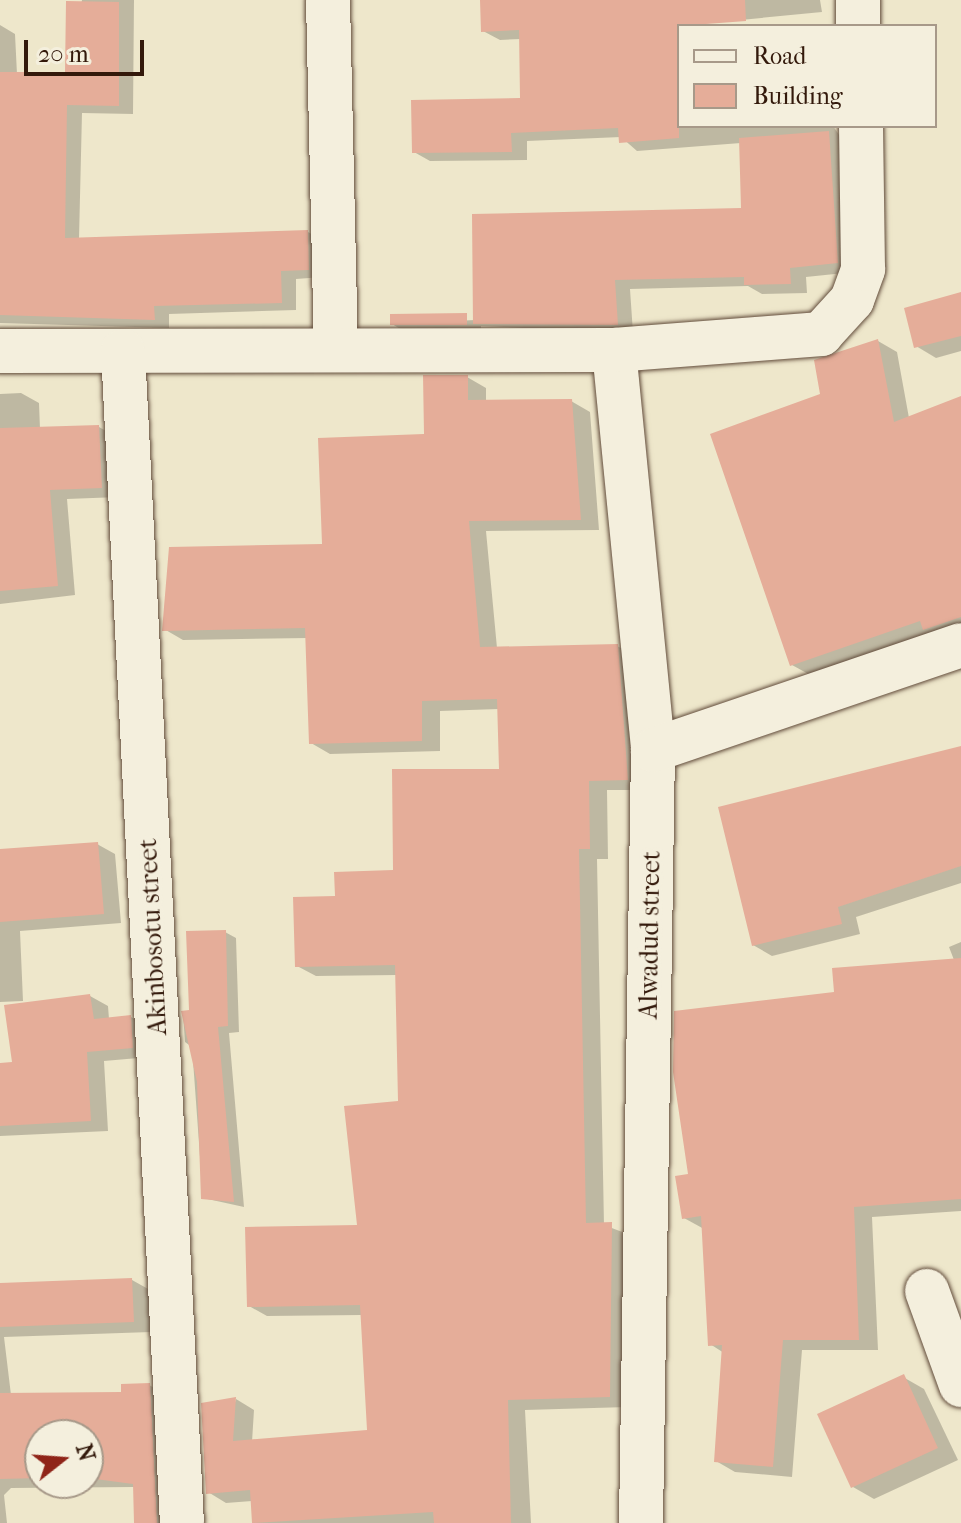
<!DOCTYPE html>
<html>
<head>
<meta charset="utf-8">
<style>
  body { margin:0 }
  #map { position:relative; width:961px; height:1523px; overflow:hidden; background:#eee7cb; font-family:"IM FELL French Canon",serif }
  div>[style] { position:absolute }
  .shadow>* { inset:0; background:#0003 }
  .building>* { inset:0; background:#e5ad99 }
  .roads { filter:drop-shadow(0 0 2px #624c3b) drop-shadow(0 0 2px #624c3b) }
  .minor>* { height:44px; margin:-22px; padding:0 22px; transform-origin:22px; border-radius:22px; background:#f4efdd }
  span { translate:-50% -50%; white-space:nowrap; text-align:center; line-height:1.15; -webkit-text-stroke:8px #f4efdd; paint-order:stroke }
  .street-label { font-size:26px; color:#33190b }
  .legend { position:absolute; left:677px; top:24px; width:260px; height:104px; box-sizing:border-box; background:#f4efdd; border:2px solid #a79989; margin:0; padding:10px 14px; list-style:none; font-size:24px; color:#33190b }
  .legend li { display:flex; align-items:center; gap:16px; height:40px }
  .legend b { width:40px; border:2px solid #a79989 }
  .north { position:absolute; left:24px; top:1419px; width:80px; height:80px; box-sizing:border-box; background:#f4efdd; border:2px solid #a79989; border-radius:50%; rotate:73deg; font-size:22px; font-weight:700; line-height:32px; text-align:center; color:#33190b }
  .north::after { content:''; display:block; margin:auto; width:28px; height:36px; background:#8f2418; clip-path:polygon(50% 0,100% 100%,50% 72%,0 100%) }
  .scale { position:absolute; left:24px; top:40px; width:120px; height:36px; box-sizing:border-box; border:4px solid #33190b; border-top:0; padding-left:10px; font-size:24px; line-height:28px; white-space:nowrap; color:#33190b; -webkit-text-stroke:6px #f4efdd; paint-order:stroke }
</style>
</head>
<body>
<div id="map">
  <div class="shadow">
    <i style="clip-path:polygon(82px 0,134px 0,133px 114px,82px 113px,79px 239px,308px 232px,323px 241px,323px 277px,296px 279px,296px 310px,169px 314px,169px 328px,0 323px,0 25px,15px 34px,17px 74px,67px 74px)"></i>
    <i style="clip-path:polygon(482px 0,820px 0,822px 12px,679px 26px,679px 126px,833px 126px,844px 142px,854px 272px,806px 277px,807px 293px,762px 294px,748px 286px,630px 289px,633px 333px,481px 326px,481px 332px,407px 333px,392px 324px,475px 320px,743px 210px,741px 143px,637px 151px,621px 137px,527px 141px,527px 160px,430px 161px,414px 152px,522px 100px,521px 39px,500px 40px,483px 31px)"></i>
    <i style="clip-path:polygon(961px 294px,961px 351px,936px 358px,916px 346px)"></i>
    <i style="clip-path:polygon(878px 341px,897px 352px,909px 418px,961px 398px,961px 631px,812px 676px,792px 665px,822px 395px)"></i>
    <i style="clip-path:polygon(467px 377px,486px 388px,486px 402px,571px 401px,590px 412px,599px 530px,486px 531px,497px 648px,617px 646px,636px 656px,645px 790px,607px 790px,608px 859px,597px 859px,604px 1225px,630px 1235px,628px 1407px,525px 1410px,531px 1523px,253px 1523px,252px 1501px,226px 1503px,208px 1492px,236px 1399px,254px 1410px,252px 1442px,369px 1432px,362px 1315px,267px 1316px,249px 1306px,359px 1227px,400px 1102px,397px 975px,316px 976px,297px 966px,337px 898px,395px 872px,501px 771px,499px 709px,440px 711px,440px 751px,330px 754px,311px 743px,308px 638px,183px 640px,164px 629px,325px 546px,426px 436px)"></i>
    <i style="clip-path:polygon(21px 393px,39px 403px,40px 429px,99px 427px,116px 437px,119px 497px,67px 499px,75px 595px,0 604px,0 394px)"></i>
    <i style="clip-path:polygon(961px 747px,961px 883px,856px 917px,860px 934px,772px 956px,753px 945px)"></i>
    <i style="clip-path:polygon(97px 844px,115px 854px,121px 923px,20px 931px,23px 1001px,0 1002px,0 851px)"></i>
    <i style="clip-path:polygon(225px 932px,236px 938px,239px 1032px,229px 1033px,244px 1207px,203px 1198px,192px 1047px,185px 1042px,183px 1013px,191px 1012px)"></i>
    <i style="clip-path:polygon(961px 942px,961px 1211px,872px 1217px,878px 1350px,802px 1350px,792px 1477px,735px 1472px,716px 1461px,724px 1353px,710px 1344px,704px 1229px,684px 1218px,690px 1176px,954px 960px,949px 947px)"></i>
    <i style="clip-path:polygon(90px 996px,108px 1006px,109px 1019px,131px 1017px,149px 1028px,150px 1057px,104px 1061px,108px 1131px,0 1136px,0 1065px,15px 1064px)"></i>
    <i style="clip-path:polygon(evenodd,132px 1280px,150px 1290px,151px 1332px,4px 1337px,11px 1395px,123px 1394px,149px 1385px,167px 1395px,174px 1523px,136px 1523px,135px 1487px,11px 1488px,4px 1495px,7px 1523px,0 1523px,0 1285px,132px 1280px,40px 1435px,88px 1435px,88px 1483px,40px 1483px,40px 1435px)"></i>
    <i style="clip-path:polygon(903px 1377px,924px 1389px,958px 1460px,874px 1499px,853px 1487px)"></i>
  </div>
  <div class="building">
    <i style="clip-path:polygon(480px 0,745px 0,746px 21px,679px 26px,679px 138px,619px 143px,618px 128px,511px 133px,512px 152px,412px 153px,411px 100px,520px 98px,519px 30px,481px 32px)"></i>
    <i style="clip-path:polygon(66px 1px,119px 2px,119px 106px,67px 105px,65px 238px,308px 230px,309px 270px,281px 271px,282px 303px,154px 306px,155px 320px,0 315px,0 72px,65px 72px)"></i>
    <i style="clip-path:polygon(829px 131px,838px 263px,790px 268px,791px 284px,744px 285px,744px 277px,615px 280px,618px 325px,473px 324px,472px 214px,741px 208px,739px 138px)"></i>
    <i style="clip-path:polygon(961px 292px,961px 336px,914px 348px,904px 308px)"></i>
    <i style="clip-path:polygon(467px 313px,467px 325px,390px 325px,390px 314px)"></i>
    <i style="clip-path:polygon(878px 339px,894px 422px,961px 396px,961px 617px,923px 630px,920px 621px,790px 666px,710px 434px,820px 394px,814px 360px)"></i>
    <i style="clip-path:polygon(423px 375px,468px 375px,468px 400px,572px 399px,581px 520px,469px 521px,480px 647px,618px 644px,628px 780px,589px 781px,590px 849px,579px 849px,586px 1223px,612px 1222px,610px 1397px,508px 1400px,511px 1523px,434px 1523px,433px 1512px,252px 1523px,250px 1490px,206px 1494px,201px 1403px,236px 1397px,233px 1441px,367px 1430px,360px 1305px,247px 1307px,245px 1227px,357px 1225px,344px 1106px,398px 1101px,395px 965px,295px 967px,293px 897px,335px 896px,334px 872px,393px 870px,392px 769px,499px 769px,497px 699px,422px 701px,422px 741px,309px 744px,305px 628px,162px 631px,169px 547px,322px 544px,318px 438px,424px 434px)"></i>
    <i style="clip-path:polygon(99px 425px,102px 488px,50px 490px,58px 586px,0 591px,0 428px)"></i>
    <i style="clip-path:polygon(961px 746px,961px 866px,838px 907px,842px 924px,752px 946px,718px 807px)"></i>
    <i style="clip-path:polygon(98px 842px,104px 914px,0 922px,0 849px)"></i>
    <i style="clip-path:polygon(226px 930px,228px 1026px,218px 1027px,234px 1202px,201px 1199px,197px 1082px,181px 1011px,189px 1010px,186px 931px)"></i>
    <i style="clip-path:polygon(961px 958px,961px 1199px,854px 1207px,859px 1340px,783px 1340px,773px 1467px,714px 1462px,722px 1345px,708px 1346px,701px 1216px,682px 1219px,675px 1176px,688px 1174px,673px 1072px,674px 1011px,834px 992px,832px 968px)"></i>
    <i style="clip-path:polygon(90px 994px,94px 1019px,131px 1015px,133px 1048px,87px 1052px,91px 1121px,0 1126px,0 1063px,12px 1062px,4px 1005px)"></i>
    <i style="clip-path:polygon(132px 1278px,134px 1322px,0 1327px,0 1283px)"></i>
    <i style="clip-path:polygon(904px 1374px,938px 1448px,851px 1488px,817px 1414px)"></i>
    <i style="clip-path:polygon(150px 1383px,157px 1523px,134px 1523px,133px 1484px,88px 1478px,88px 1435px,40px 1435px,40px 1478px,0 1479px,0 1393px,121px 1392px,121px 1384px)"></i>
  </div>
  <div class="roads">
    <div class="minor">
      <i style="left:328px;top:0;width:350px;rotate:88.7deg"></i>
      <i style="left:858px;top:0;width:26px;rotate:90deg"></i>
      <i style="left:614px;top:350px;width:402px;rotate:84.4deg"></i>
      <i style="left:653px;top:750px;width:773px;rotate:90.89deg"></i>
      <i style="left:0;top:351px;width:614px;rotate:-0.09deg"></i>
      <i style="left:614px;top:350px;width:208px;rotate:-4.4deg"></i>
      <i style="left:821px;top:334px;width:46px;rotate:-47.6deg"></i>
      <i style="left:852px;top:300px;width:33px;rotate:-70deg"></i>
      <i style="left:863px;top:269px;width:143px;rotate:-90.8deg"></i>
      <i style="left:123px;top:351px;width:1173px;rotate:87.12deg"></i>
      <i style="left:653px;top:750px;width:325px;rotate:-18.8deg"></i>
      <i style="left:927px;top:1291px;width:100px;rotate:70.1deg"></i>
    </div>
  </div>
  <div class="street-label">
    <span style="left:650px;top:935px;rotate:-89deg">Alwadud street</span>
    <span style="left:153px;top:937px;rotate:-93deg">Akinbosotu street</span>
  </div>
  <ul class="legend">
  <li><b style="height:10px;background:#f4efdd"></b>Road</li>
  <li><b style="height:22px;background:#e5ad99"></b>Building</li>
  </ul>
  <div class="north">N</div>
  <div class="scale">20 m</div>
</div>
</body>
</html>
